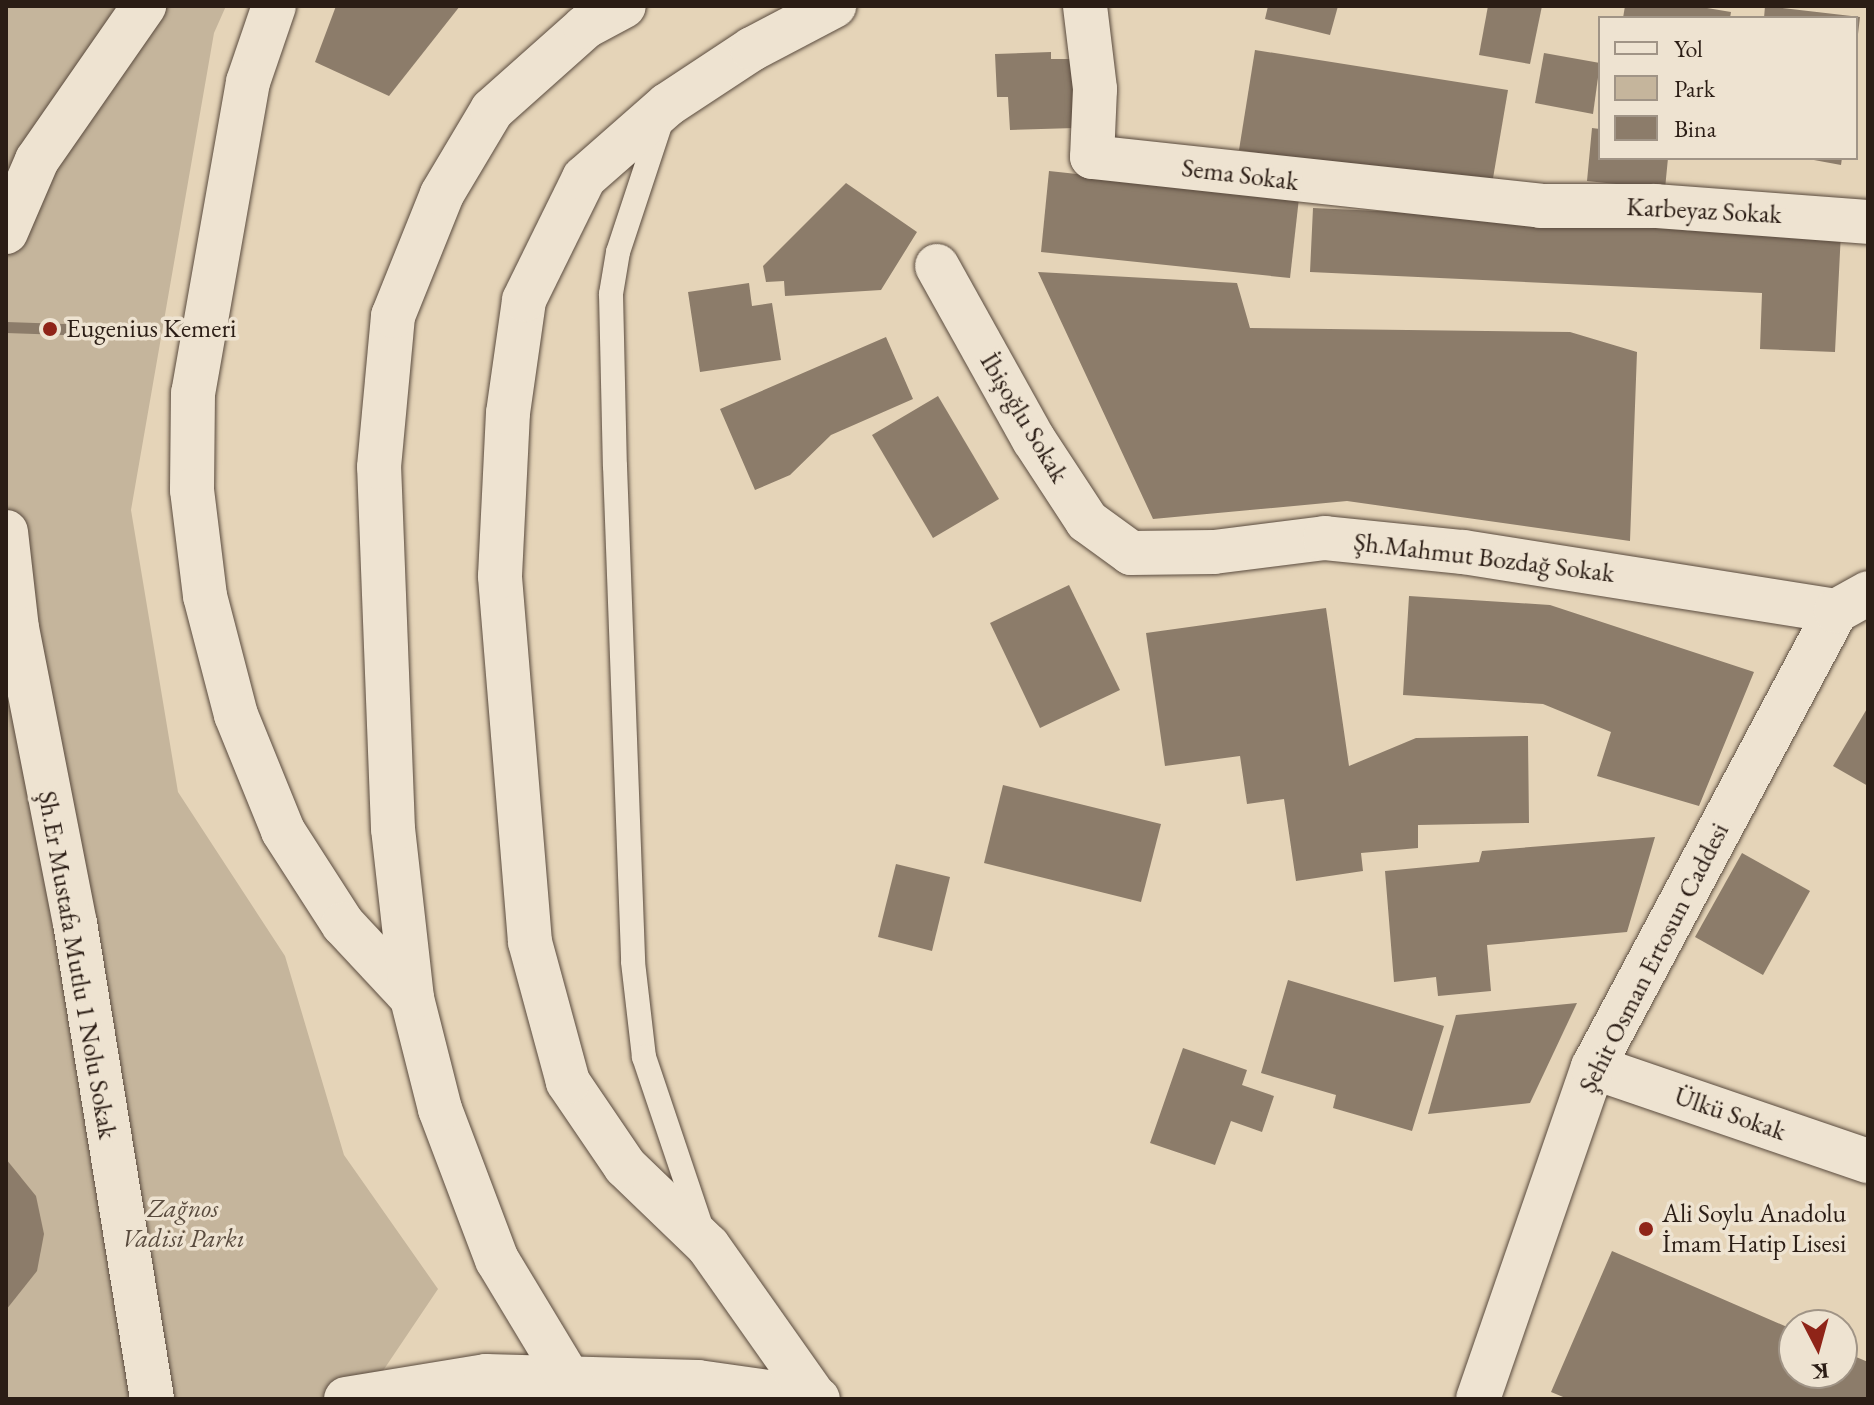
<!DOCTYPE html>
<html>
<head>
<meta charset="utf-8">
<style>
  body { margin:0 }
  #map { position:relative; width:1874px; height:1405px; overflow:hidden; background:#e5d4b8; font-family:"EB Garamond",serif }
  div>[style] { position:absolute }
  .green>* { inset:0; background:#c5b59c }
  .building>* { inset:0; background:#8c7c6a }
  .roads { filter:drop-shadow(0 0 2px #5a4b3e) drop-shadow(0 0 2px #5a4b3e) }
  .service>* { height:24px; margin:-12px; padding:0 12px; transform-origin:12px; border-radius:12px; background:#eee3d1 }
  .minor>* { height:44px; margin:-22px; padding:0 22px; transform-origin:22px; border-radius:22px; background:#eee3d1 }
  .tertiary>* { height:44px; margin:-22px; padding:0 22px; transform-origin:22px; border-radius:22px; background:#eee3d1 }
  .secondary>* { height:44px; margin:-22px; padding:0 22px; transform-origin:22px; border-radius:22px; background:#eee3d1 }
  .dots>* { width:22px; height:22px; translate:-50% -50%; box-sizing:border-box; border:4px solid #eee3d1; border-radius:50% }
  span { translate:-50% -50%; white-space:nowrap; text-align:center; line-height:1.15; -webkit-text-stroke:7px #eee3d1; paint-order:stroke }
  .street-label { font-size:26px; color:#2b1d15 }
  .poi-label { font-size:26px; color:#2b1d15 }
  .left { translate:0 -50%; text-align:left }
  .park-label { font-size:26px; color:#594b3e; font-style:italic }
  .frame { position:absolute; inset:0; border:8px solid #2b1d15; pointer-events:none }
  .legend { position:absolute; left:1598px; top:16px; width:260px; height:144px; box-sizing:border-box; background:#eee3d1; border:2px solid #a09486; margin:0; padding:10px 14px; list-style:none; font-size:24px; color:#2b1d15 }
  .legend li { display:flex; align-items:center; gap:16px; height:40px }
  .legend b { width:40px; border:2px solid #a09486 }
  .north { position:absolute; left:1778px; top:1309px; width:80px; height:80px; box-sizing:border-box; background:#eee3d1; border:2px solid #a09486; border-radius:50%; rotate:174deg; font-size:22px; font-weight:700; line-height:32px; text-align:center; color:#2b1d15 }
  .north::after { content:''; display:block; margin:auto; width:28px; height:36px; background:#8f2418; clip-path:polygon(50% 0,100% 100%,50% 72%,0 100%) }
</style>
</head>
<body>
<div id="map">
  <div class="green">
    <i style="clip-path:polygon(6px 6px,226px 6px,214px 33px,131px 510px,178px 792px,285px 956px,344px 1155px,438px 1289px,364px 1399px,6px 1399px)"></i>
  </div>
  <div class="building">
    <i style="clip-path:polygon(336px 6px,460px 6px,389px 96px,315px 62px)"></i>
    <i style="clip-path:polygon(1268px 6px,1338px 6px,1330px 35px,1265px 19px)"></i>
    <i style="clip-path:polygon(1488px 6px,1542px 6px,1530px 64px,1479px 55px)"></i>
    <i style="clip-path:polygon(1625px 6px,1695px 6px,1731px 12px,1730px 18px,1623px 18px)"></i>
    <i style="clip-path:polygon(1765px 6px,1860px 17px,1858px 34px,1856px 18px,1764px 18px)"></i>
    <i style="clip-path:polygon(1255px 50px,1508px 90px,1491px 190px,1239px 150px)"></i>
    <i style="clip-path:polygon(1051px 52px,1051px 59px,1072px 59px,1075px 128px,1010px 130px,1008px 97px,997px 97px,995px 54px)"></i>
    <i style="clip-path:polygon(1544px 53px,1600px 63px,1593px 114px,1535px 103px)"></i>
    <i style="clip-path:polygon(1592px 128px,1600px 129px,1600px 158px,1668px 158px,1665px 189px,1587px 181px)"></i>
    <i style="clip-path:polygon(1803px 158px,1842px 158px,1841px 165px)"></i>
    <i style="clip-path:polygon(1049px 171px,1299px 198px,1290px 278px,1041px 252px)"></i>
    <i style="clip-path:polygon(846px 183px,917px 232px,881px 290px,785px 296px,784px 281px,766px 282px,763px 266px)"></i>
    <i style="clip-path:polygon(1313px 208px,1841px 232px,1835px 352px,1760px 349px,1762px 293px,1310px 272px)"></i>
    <i style="clip-path:polygon(1038px 272px,1237px 283px,1250px 328px,1570px 332px,1637px 352px,1630px 541px,1347px 501px,1153px 519px)"></i>
    <i style="clip-path:polygon(749px 283px,752px 306px,772px 303px,781px 360px,700px 372px,688px 292px)"></i>
    <i style="clip-path:polygon(6px 322px,94px 325px,93px 336px,6px 333px)"></i>
    <i style="clip-path:polygon(886px 337px,913px 399px,831px 435px,790px 475px,755px 490px,720px 409px)"></i>
    <i style="clip-path:polygon(938px 396px,999px 499px,933px 538px,872px 435px)"></i>
    <i style="clip-path:polygon(1069px 585px,1120px 690px,1040px 728px,990px 623px)"></i>
    <i style="clip-path:polygon(1409px 596px,1550px 605px,1754px 672px,1699px 806px,1597px 776px,1611px 732px,1543px 704px,1403px 695px)"></i>
    <i style="clip-path:polygon(1326px 608px,1349px 766px,1416px 738px,1528px 736px,1529px 823px,1418px 825px,1418px 848px,1361px 853px,1363px 871px,1296px 881px,1284px 799px,1247px 804px,1240px 756px,1165px 766px,1146px 633px)"></i>
    <i style="clip-path:polygon(1868px 707px,1868px 786px,1833px 766px)"></i>
    <i style="clip-path:polygon(1003px 785px,1161px 824px,1141px 902px,984px 863px)"></i>
    <i style="clip-path:polygon(1655px 837px,1627px 932px,1487px 945px,1491px 991px,1438px 996px,1436px 977px,1394px 982px,1385px 871px,1479px 862px,1482px 851px)"></i>
    <i style="clip-path:polygon(1742px 853px,1810px 891px,1763px 975px,1695px 937px)"></i>
    <i style="clip-path:polygon(896px 864px,950px 877px,932px 951px,878px 937px)"></i>
    <i style="clip-path:polygon(1288px 980px,1444px 1026px,1412px 1131px,1333px 1108px,1336px 1095px,1261px 1073px)"></i>
    <i style="clip-path:polygon(1577px 1003px,1530px 1103px,1428px 1114px,1456px 1015px)"></i>
    <i style="clip-path:polygon(1183px 1048px,1247px 1070px,1242px 1085px,1274px 1096px,1262px 1132px,1231px 1121px,1215px 1165px,1150px 1143px)"></i>
    <i style="clip-path:polygon(6px 1159px,36px 1196px,44px 1234px,37px 1271px,6px 1310px)"></i>
    <i style="clip-path:polygon(1612px 1251px,1794px 1330px,1794px 1373px,1842px 1373px,1842px 1351px,1868px 1362px,1868px 1399px,1568px 1399px,1551px 1392px)"></i>
  </div>
  <div class="roads">
    <div class="service">
      <i style="left:663px;top:116px;width:143px;rotate:108.3deg"></i>
      <i style="left:618px;top:252px;width:43px;rotate:99.5deg"></i>
      <i style="left:611px;top:294px;width:172px;rotate:88.7deg"></i>
      <i style="left:615px;top:466px;width:496px;rotate:87.9deg"></i>
      <i style="left:633px;top:962px;width:96px;rotate:83.4deg"></i>
      <i style="left:644px;top:1057px;width:182px;rotate:71.4deg"></i>
    </div>
    <div class="minor">
      <i style="left:1085px;top:6px;width:84px;rotate:83.1deg"></i>
      <i style="left:1095px;top:89px;width:68px;rotate:92.5deg"></i>
      <i style="left:1092px;top:157px;width:451px;rotate:6.2deg"></i>
      <i style="left:1540px;top:206px;width:116px"></i>
      <i style="left:1656px;top:206px;width:213px;rotate:4.3deg"></i>
      <i style="left:6px;top:232px;width:78px;rotate:-66.7deg"></i>
      <i style="left:37px;top:160px;width:188px;rotate:-55.2deg"></i>
      <i style="left:937px;top:266px;width:199px;rotate:60.9deg"></i>
      <i style="left:1034px;top:440px;width:97px;rotate:56.8deg"></i>
      <i style="left:1087px;top:521px;width:54px;rotate:36deg"></i>
      <i style="left:1131px;top:553px;width:83px;rotate:-0.7deg"></i>
      <i style="left:1214px;top:552px;width:112px;rotate:-7.2deg"></i>
      <i style="left:1325px;top:538px;width:139px;rotate:5.8deg"></i>
      <i style="left:1463px;top:552px;width:378px;rotate:9deg"></i>
      <i style="left:6px;top:532px;width:97px;rotate:83.5deg"></i>
      <i style="left:17px;top:628px;width:301px;rotate:78.9deg"></i>
      <i style="left:75px;top:923px;width:482px;rotate:80.8deg"></i>
      <i style="left:1593px;top:1067px;width:291px;rotate:18.9deg"></i>
    </div>
    <div class="tertiary">
      <i style="left:274px;top:6px;width:80px;rotate:108.9deg"></i>
      <i style="left:248px;top:82px;width:316px;rotate:100deg"></i>
      <i style="left:193px;top:393px;width:97px;rotate:90.6deg"></i>
      <i style="left:192px;top:490px;width:107px;rotate:83deg"></i>
      <i style="left:205px;top:596px;width:123px;rotate:75.4deg"></i>
      <i style="left:236px;top:715px;width:125px;rotate:67.9deg"></i>
      <i style="left:283px;top:831px;width:111px;rotate:57.2deg"></i>
      <i style="left:343px;top:924px;width:101px;rotate:47deg"></i>
      <i style="left:1478px;top:1399px;width:351px;rotate:-70.9deg"></i>
      <i style="left:1593px;top:1067px;width:517px;rotate:-61.95deg"></i>
      <i style="left:1836px;top:611px;width:37px;rotate:-29deg"></i>
    </div>
    <div class="secondary">
      <i style="left:346px;top:1399px;width:142px;rotate:-9.3deg"></i>
      <i style="left:486px;top:1376px;width:212px;rotate:1.6deg"></i>
      <i style="left:698px;top:1382px;width:121px;rotate:8.1deg"></i>
      <i style="left:581px;top:1399px;width:162px;rotate:-121.1deg"></i>
      <i style="left:497px;top:1260px;width:161px;rotate:-110.7deg"></i>
      <i style="left:440px;top:1109px;width:114px;rotate:-104.2deg"></i>
      <i style="left:412px;top:998px;width:170px;rotate:-96.4deg"></i>
      <i style="left:393px;top:829px;width:362px;rotate:-92.2deg"></i>
      <i style="left:379px;top:467px;width:152px;rotate:-84.7deg"></i>
      <i style="left:393px;top:316px;width:131px;rotate:-68.1deg"></i>
      <i style="left:442px;top:194px;width:98px;rotate:-59.2deg"></i>
      <i style="left:492px;top:110px;width:125px;rotate:-41.7deg"></i>
      <i style="left:585px;top:27px;width:44px;rotate:-28.3deg"></i>
      <i style="left:816px;top:1399px;width:187px;rotate:-125.2deg"></i>
      <i style="left:708px;top:1246px;width:115px;rotate:-136.1deg"></i>
      <i style="left:625px;top:1166px;width:102px;rotate:-124.2deg"></i>
      <i style="left:568px;top:1082px;width:145px;rotate:-105.2deg"></i>
      <i style="left:530px;top:942px;width:367px;rotate:-94.7deg"></i>
      <i style="left:500px;top:576px;width:163px;rotate:-87.2deg"></i>
      <i style="left:508px;top:413px;width:114px;rotate:-81.9deg"></i>
      <i style="left:524px;top:300px;width:136px;rotate:-63.8deg"></i>
      <i style="left:584px;top:178px;width:111px;rotate:-41.3deg"></i>
      <i style="left:667px;top:105px;width:102px;rotate:-33.4deg"></i>
      <i style="left:752px;top:49px;width:93px;rotate:-27.7deg"></i>
    </div>
  </div>
  <div class="dots">
    <i style="left:50px;top:329px;background:#8f2418"></i>
    <i style="left:1646px;top:1229px;background:#8f2418"></i>
  </div>
  <div class="street-label">
    <span style="left:1240px;top:175px;rotate:7deg">Sema Sokak</span>
    <span style="left:1704px;top:211px;rotate:3deg">Karbeyaz Sokak</span>
    <span style="left:1024px;top:418px;rotate:59deg">İbişoğlu Sokak</span>
    <span style="left:1484px;top:558px;rotate:7deg">Şh.Mahmut Bozdağ Sokak</span>
    <span style="left:1654px;top:958px;rotate:-63deg">Şehit Osman Ertosun Caddesi</span>
    <span style="left:77px;top:965px;rotate:80deg">Şh.Er Mustafa Mutlu 1 Nolu Sokak</span>
    <span style="left:1730px;top:1114px;rotate:19deg">Ülkü Sokak</span>
  </div>
  <div class="poi-label">
    <span class="left" style="left:66px;top:329px">Eugenius Kemeri</span>
    <span class="left" style="left:1662px;top:1229px">Ali Soylu Anadolu<br>İmam Hatip Lisesi</span>
  </div>
  <div class="park-label">
    <span style="left:183px;top:1224px">Zağnos<br>Vadisi Parkı</span>
  </div>
  <div class="frame"></div>
  <ul class="legend">
  <li><b style="height:10px;background:#eee3d1"></b>Yol</li>
  <li><b style="height:22px;background:#c5b59c"></b>Park</li>
  <li><b style="height:22px;background:#8c7c6a"></b>Bina</li>
  </ul>
  <div class="north">K</div>
</div>
</body>
</html>
